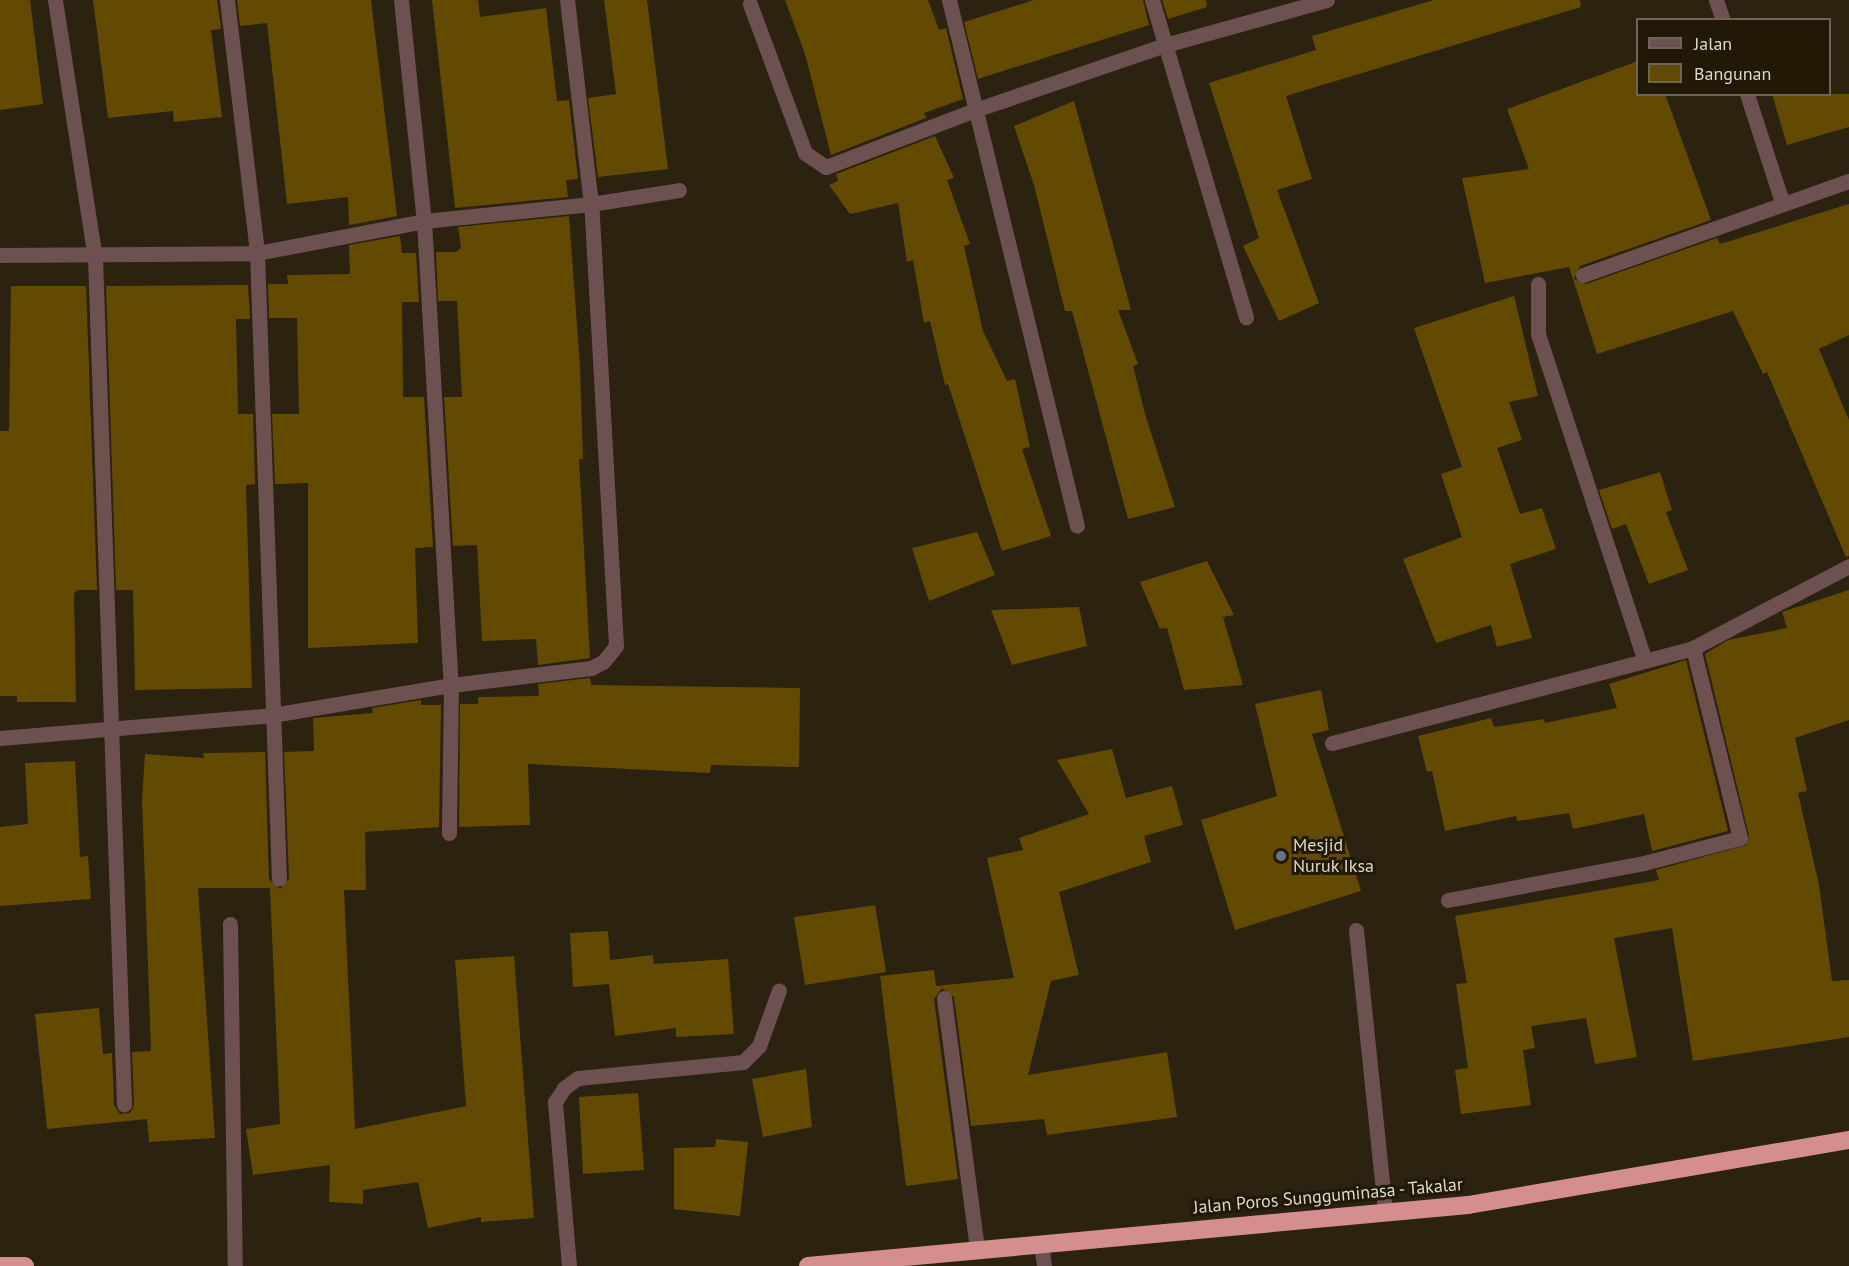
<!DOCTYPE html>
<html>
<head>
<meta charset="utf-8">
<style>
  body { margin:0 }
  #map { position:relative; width:1849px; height:1266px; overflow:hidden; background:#2b220f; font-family:"PT Sans",sans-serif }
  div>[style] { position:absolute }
  .building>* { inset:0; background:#634a03 }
  .lane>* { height:15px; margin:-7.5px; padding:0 7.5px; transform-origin:7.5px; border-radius:7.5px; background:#6d5151 }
  .street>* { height:15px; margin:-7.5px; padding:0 7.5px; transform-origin:7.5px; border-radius:7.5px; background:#6d5151 }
  .highway>* { height:18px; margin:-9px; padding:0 9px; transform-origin:9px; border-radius:9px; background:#d48e90 }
  .dots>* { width:16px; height:16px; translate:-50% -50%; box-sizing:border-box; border:3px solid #211906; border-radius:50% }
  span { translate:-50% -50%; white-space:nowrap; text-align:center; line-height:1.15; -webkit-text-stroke:6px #211906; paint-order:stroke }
  .poi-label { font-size:18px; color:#ded9cd }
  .left { translate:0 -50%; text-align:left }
  .street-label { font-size:18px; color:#ded9cd }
  .legend { position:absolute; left:1636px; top:18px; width:195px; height:78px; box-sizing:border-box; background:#211906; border:2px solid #6d6656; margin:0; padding:8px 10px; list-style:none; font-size:18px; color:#ded9cd }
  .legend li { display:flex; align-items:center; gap:12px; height:30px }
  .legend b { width:30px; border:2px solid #6d6656 }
</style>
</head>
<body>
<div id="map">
  <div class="building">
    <i style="clip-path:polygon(0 0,30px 0,43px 104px,0 110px)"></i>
    <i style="clip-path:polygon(93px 0,217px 0,221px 29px,211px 30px,222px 117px,174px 122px,173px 111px,108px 118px)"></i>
    <i style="clip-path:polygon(237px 0,371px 0,397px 216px,349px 225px,348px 197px,287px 204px,267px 23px,240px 26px)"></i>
    <i style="clip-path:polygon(432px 0,478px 0,480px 17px,546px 8px,557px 101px,569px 100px,578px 179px,566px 180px,568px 197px,455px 208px)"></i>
    <i style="clip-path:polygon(604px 0,647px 0,668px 169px,598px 177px,588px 98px,616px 94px)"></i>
    <i style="clip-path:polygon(785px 0,928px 0,939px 30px,946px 28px,963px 99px,924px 113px,926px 118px,831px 155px,805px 54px)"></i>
    <i style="clip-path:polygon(1034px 0,1143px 0,1149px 25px,978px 79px,964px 22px)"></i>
    <i style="clip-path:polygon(1162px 0,1206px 0,1207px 7px,1168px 19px)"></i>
    <i style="clip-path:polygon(1434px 0,1580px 0,1581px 7px,1286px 96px,1312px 179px,1277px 190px,1319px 303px,1279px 321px,1243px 246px,1259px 238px,1209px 83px,1316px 50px,1312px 36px)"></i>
    <i style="clip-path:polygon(1638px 61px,1638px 94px,1665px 94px,1711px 220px,1580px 266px,1574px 279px,1586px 284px,1717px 238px,1720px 244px,1849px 204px,1849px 335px,1819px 349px,1849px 420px,1849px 556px,1846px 557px,1767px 372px,1763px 374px,1733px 311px,1597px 354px,1569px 267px,1485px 283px,1462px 178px,1529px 169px,1507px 109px)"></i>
    <i style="clip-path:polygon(1772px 94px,1849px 94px,1849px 127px,1787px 145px)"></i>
    <i style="clip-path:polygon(1074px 101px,1131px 310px,1118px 310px,1138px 364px,1133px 366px,1145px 414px,1175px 507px,1128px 519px,1072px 311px,1065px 311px,1034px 185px,1014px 126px)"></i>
    <i style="clip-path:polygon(935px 136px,954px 178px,947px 180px,970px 244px,964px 246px,983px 331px,1007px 381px,1015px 379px,1030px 447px,1022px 449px,1051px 536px,1002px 551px,948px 384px,945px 385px,930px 321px,924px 323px,913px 260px,907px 262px,898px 203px,850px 214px,829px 185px,838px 181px,836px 174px)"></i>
    <i style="clip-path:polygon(569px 216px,580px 367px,583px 459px,579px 459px,590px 658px,538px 665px,536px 639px,482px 641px,477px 545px,453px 546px,444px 397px,462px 397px,457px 301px,438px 301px,436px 252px,456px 252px,461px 248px,458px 227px)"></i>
    <i style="clip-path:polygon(400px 236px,402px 253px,416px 253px,419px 302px,402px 302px,403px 397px,424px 397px,433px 547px,415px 548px,418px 643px,308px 648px,308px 483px,275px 484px,272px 414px,299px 414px,297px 318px,269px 318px,268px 284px,288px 284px,287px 275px,350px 274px,349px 245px)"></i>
    <i style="clip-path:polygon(248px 285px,250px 319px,236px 319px,238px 414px,253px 414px,255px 484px,246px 485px,252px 688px,135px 690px,133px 590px,116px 590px,106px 286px)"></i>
    <i style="clip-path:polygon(11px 286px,86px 286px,97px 590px,77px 590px,74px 594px,76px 702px,17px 702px,17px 696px,0 696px,0 431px,9px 431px)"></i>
    <i style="clip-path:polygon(1514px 296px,1538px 396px,1509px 402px,1522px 440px,1497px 448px,1520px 514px,1542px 508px,1556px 549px,1510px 564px,1532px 638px,1497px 647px,1491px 625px,1436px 643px,1403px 559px,1462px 537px,1441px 474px,1462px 467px,1414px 328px)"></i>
    <i style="clip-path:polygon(1660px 472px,1672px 510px,1666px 512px,1688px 570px,1649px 584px,1626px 524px,1612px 529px,1599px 490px)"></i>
    <i style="clip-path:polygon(977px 532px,995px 575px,929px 601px,912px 548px)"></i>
    <i style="clip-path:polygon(1207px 561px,1234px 615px,1223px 617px,1243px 685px,1184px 690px,1167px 628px,1160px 629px,1140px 582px)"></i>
    <i style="clip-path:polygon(1849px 590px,1849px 720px,1795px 738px,1807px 791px,1798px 793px,1819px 885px,1832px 981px,1849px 980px,1849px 1037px,1693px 1061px,1672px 928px,1614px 938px,1637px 1057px,1595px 1064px,1586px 1018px,1531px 1026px,1535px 1048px,1523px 1050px,1531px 1105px,1461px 1114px,1455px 1070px,1468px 1068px,1456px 984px,1467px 983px,1455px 916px,1659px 880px,1656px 870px,1746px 845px,1749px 836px,1705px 654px,1728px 640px,1787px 628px,1782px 612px)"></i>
    <i style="clip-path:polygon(1079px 607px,1087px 646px,1012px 665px,991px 610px)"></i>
    <i style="clip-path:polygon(1686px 660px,1728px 831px,1652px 851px,1644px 814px,1573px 829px,1569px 813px,1517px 821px,1516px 816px,1445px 831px,1432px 771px,1427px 772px,1418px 736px,1491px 718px,1494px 727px,1544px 719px,1545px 723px,1617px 708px,1609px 684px)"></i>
    <i style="clip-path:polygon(590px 678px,591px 685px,800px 688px,799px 767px,711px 765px,710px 773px,528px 764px,530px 825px,459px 827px,460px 704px,478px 704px,478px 697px,539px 696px,538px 684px)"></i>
    <i style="clip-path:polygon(1321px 690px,1329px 730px,1312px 734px,1361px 891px,1235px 930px,1201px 820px,1277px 796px,1255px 704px)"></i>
    <i style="clip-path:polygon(421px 700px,421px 705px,441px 705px,439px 827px,365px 832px,366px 890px,344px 890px,355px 1129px,466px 1106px,455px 960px,514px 956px,534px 1218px,481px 1222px,481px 1217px,428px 1228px,418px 1182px,363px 1190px,363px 1204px,329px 1202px,330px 1165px,253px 1175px,246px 1129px,280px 1124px,270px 888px,198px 888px,215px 1138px,149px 1142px,147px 1119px,47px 1129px,35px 1014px,99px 1008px,103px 1054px,112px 1053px,114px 1105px,120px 1114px,130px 1113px,134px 1105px,132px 1052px,151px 1051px,142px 799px,145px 754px,204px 758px,203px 753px,265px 752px,269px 879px,280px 889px,289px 879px,284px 752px,314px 751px,313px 718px,373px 713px,372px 708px)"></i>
    <i style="clip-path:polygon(1112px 749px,1126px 798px,1172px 786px,1183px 825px,1144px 836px,1151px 862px,1059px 892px,1079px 975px,1051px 981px,1028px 1075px,1167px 1052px,1177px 1117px,1047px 1135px,1044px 1119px,971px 1126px,954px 997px,942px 988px,934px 999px,958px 1179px,906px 1186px,880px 976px,934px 970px,936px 986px,1014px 978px,987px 858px,1023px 850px,1019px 838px,1089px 814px,1057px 760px)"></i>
    <i style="clip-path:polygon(75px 761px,80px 857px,88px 856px,91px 899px,0 906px,0 827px,28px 824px,25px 763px)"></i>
    <i style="clip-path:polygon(875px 905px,886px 972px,805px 985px,794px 917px)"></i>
    <i style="clip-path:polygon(608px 931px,610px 960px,653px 955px,654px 964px,728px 959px,734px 1034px,676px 1037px,676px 1028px,615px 1036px,609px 984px,573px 987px,570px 933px)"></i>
    <i style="clip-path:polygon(806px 1069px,812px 1127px,763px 1137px,752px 1079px)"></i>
    <i style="clip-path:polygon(638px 1093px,644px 1170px,583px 1174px,579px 1097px)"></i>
    <i style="clip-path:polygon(716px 1139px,748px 1142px,740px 1216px,674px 1209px,674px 1148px,715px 1147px)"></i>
  </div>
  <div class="lane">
    <i style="left:1356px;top:930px;width:283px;rotate:84.1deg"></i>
  </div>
  <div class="street">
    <i style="left:55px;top:0;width:260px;rotate:81.2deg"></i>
    <i style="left:95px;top:257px;width:848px;rotate:88.04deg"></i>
    <i style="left:227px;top:0;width:255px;rotate:83.2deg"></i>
    <i style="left:257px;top:253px;width:626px;rotate:87.99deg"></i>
    <i style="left:401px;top:0;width:222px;rotate:84.1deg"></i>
    <i style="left:424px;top:221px;width:465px;rotate:86.7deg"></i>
    <i style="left:451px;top:685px;width:148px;rotate:90.8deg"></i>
    <i style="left:949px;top:0;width:541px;rotate:76.32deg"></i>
    <i style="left:1152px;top:0;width:331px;rotate:73.5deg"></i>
    <i style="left:1716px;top:0;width:21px;rotate:71deg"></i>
    <i style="left:750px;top:4px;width:159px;rotate:69.7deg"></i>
    <i style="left:805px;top:153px;width:25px;rotate:34deg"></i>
    <i style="left:826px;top:167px;width:163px;rotate:-20.9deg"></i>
    <i style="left:978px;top:109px;width:198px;rotate:-18.9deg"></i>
    <i style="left:1165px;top:45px;width:168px;rotate:-15.5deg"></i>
    <i style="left:1747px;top:94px;width:114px;rotate:72deg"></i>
    <i style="left:0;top:255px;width:257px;rotate:-0.4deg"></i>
    <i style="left:257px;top:253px;width:170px;rotate:-10.8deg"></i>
    <i style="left:424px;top:221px;width:168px;rotate:-5.8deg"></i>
    <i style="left:591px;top:204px;width:89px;rotate:-9deg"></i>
    <i style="left:1583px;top:275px;width:282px;rotate:-19.5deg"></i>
    <i style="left:1538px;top:284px;width:50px;rotate:90deg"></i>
    <i style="left:1538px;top:334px;width:341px;rotate:71.9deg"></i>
    <i style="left:0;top:738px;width:273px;rotate:-4.8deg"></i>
    <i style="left:272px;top:715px;width:181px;rotate:-9.5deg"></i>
    <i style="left:451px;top:685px;width:141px;rotate:-6.9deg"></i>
    <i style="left:591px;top:668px;width:13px;rotate:-27deg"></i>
    <i style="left:603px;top:662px;width:21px;rotate:-51deg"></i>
    <i style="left:616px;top:646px;width:443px;rotate:-93.2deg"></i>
    <i style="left:591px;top:204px;width:205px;rotate:-96.7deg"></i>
    <i style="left:1332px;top:743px;width:373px;rotate:-14.7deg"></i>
    <i style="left:1448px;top:900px;width:199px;rotate:-10.7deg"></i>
    <i style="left:1644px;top:863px;width:99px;rotate:-14.6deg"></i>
    <i style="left:1740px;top:838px;width:196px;rotate:-103.9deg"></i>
    <i style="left:1693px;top:648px;width:176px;rotate:-27.7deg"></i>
    <i style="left:230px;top:924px;width:342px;rotate:89.2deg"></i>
    <i style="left:944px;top:998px;width:254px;rotate:82.5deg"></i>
    <i style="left:1041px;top:1244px;width:22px;rotate:82deg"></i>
    <i style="left:569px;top:1266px;width:165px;rotate:-94.9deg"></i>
    <i style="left:555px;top:1102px;width:17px;rotate:-57deg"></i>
    <i style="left:564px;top:1088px;width:17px;rotate:-36deg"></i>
    <i style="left:578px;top:1078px;width:166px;rotate:-5.5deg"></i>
    <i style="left:743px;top:1062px;width:23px;rotate:-45deg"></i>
    <i style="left:759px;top:1046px;width:59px;rotate:-70.3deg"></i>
  </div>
  <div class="highway">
    <i style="left:0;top:1266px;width:25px"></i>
    <i style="left:808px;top:1266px;width:663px;rotate:-5.28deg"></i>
    <i style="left:1468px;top:1205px;width:387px;rotate:-9.7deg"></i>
  </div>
  <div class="dots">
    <i style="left:1281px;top:856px;background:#6b7280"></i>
  </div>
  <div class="poi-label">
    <span class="left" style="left:1293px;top:856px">Mesjid<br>Nuruk Iksa</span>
  </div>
  <div class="street-label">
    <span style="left:1328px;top:1196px;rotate:-5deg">Jalan Poros Sungguminasa - Takalar</span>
  </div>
  <ul class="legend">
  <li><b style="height:8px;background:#6d5151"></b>Jalan</li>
  <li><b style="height:16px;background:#634a03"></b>Bangunan</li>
  </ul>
</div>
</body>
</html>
